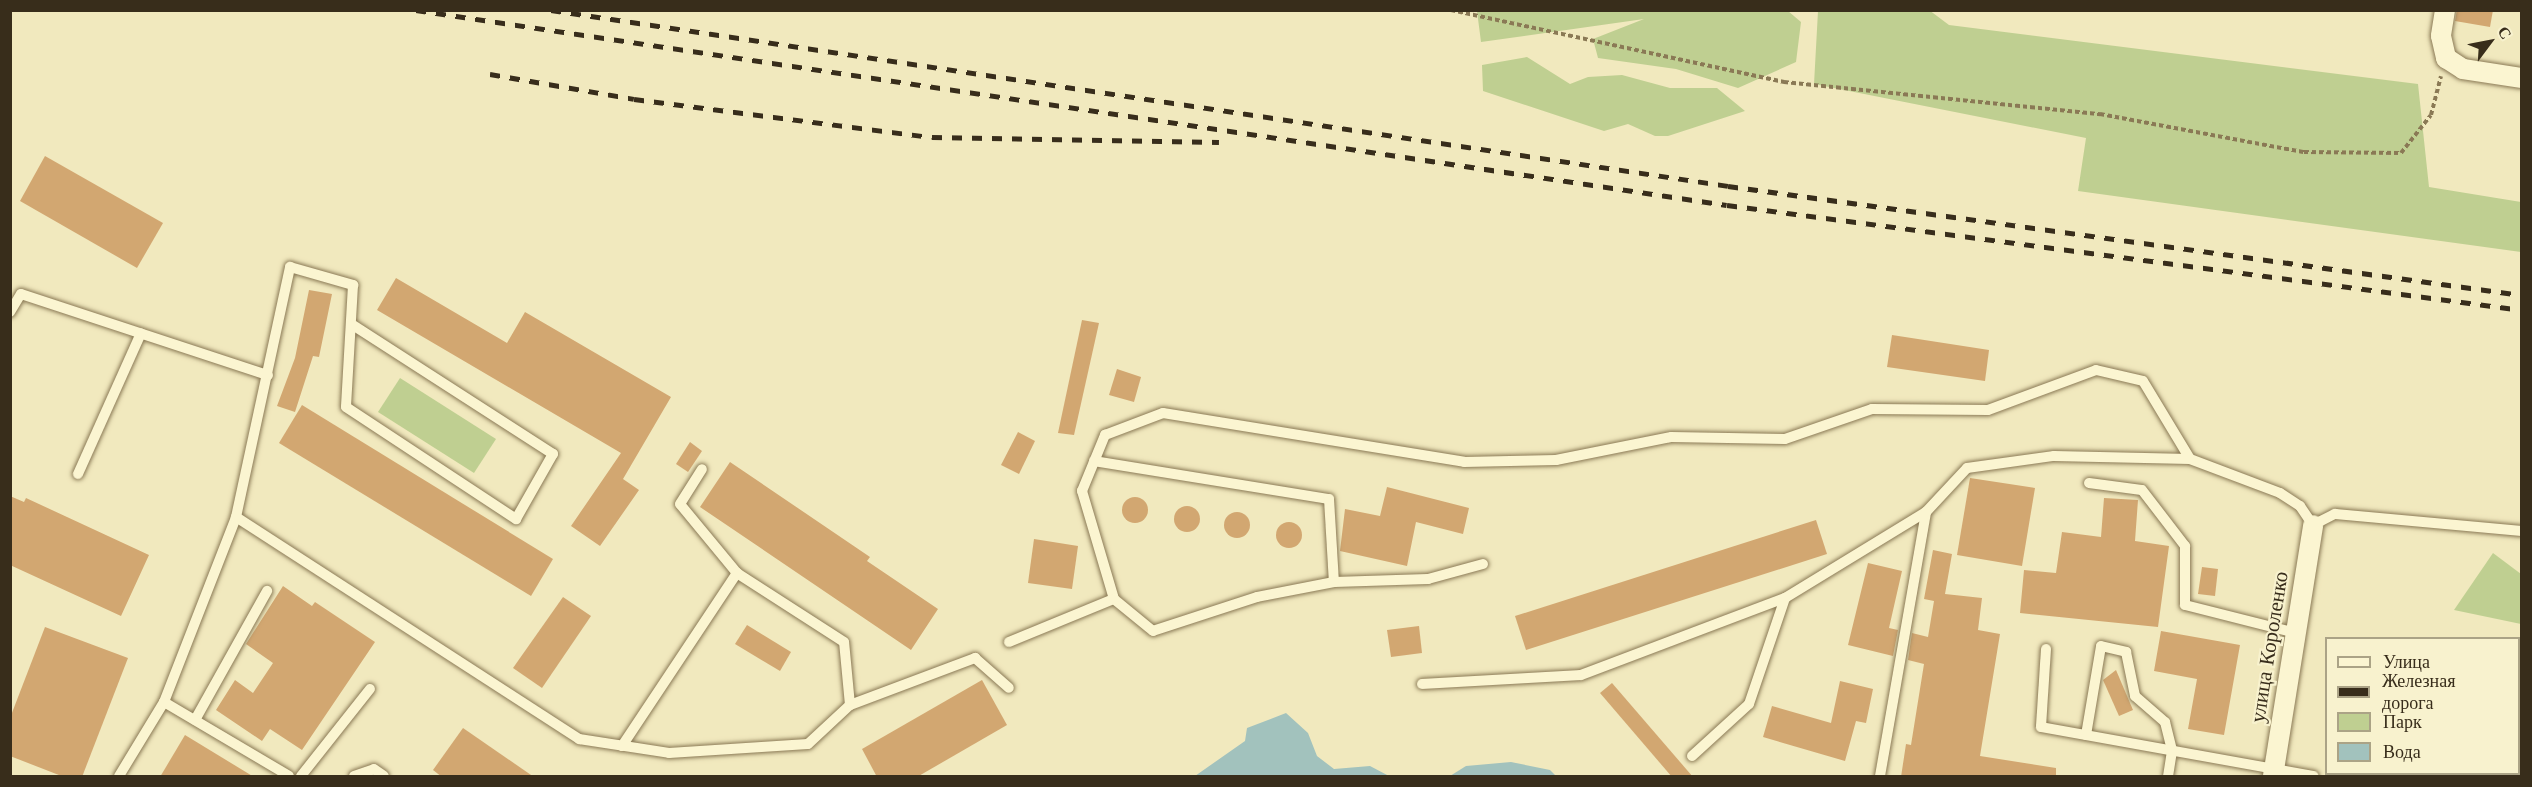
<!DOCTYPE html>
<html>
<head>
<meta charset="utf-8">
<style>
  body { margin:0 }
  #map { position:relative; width:2532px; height:787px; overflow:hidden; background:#f1e9be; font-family:"Libre Baskerville",serif }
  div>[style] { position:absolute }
  .green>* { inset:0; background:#bfcf91 }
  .water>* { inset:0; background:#a2c2bd }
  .building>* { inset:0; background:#d2a771 }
  .round { border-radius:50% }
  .path>* { height:4px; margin-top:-2px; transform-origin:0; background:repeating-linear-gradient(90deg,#8a7955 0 4.5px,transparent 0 7.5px) }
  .roads { filter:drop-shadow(0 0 2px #8a7955) drop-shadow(0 0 2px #8a7955) }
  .service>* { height:10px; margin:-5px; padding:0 5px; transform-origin:5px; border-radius:5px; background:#fbf5d1 }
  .minor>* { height:20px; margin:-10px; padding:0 10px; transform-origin:10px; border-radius:10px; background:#fbf5d1 }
  .rail>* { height:4.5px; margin-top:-2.25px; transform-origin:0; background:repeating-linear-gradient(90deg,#382d1b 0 10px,transparent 0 20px) }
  span { translate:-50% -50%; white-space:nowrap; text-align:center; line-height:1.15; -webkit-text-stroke:4.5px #f8f2ce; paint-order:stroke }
  .street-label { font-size:21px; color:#382d1b }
  .frame { position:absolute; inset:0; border:12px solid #382d1b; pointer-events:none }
  .legend { position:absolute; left:2325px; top:637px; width:195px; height:138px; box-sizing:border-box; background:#f8f2ce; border:2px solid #aba386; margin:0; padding:8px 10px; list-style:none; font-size:18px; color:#382d1b }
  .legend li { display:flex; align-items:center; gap:12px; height:30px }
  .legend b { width:30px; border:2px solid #aba386 }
  .north { position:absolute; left:2460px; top:12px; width:60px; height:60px; -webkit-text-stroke:4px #f8f2ce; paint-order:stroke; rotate:58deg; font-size:16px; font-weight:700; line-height:24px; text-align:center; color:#382d1b }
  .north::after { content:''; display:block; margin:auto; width:21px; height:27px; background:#382d1b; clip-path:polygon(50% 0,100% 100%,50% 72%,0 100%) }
</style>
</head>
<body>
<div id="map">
  <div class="green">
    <i style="clip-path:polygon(1929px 10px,1949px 25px,2418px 84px,2429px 187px,2521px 202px,2521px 252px,2078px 191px,2086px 138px,1814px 84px,1818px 11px)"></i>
    <i style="clip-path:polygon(1788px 11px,1801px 22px,1796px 62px,1738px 88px,1676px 69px,1598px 58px,1593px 39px,1644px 19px,1481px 42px,1477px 11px)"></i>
    <i style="clip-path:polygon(1527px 57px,1570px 84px,1588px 77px,1622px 75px,1670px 88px,1717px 88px,1745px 111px,1668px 136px,1655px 136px,1628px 124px,1604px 131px,1483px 91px,1482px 65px)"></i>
    <i style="clip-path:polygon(400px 378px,496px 439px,474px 473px,378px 412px)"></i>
    <i style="clip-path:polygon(2493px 553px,2521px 574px,2521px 624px,2454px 610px)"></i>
  </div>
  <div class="water">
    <i style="clip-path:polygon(1286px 713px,1308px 733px,1317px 756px,1334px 769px,1370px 766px,1389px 776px,1195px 776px,1245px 741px,1247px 728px)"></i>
    <i style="clip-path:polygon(1511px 762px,1550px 770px,1556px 776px,1450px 776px,1466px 766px)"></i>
  </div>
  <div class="building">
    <i style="clip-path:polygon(2457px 10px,2493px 10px,2490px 27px,2455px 21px)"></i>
    <i style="clip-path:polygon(45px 156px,163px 223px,137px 268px,20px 201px)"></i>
    <i style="clip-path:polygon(396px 278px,507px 343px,525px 312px,671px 397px,623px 479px,639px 490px,600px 546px,571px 526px,621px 453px,377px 310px)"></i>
    <i style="clip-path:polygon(309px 290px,332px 294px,319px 357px,313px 356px,295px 412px,277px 406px,295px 358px)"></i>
    <i style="clip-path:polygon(1082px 320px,1099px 323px,1074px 435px,1058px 433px)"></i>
    <i style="clip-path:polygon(1892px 335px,1989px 350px,1985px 381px,1887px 367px)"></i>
    <i style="clip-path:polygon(1117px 369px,1141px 377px,1134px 402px,1109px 395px)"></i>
    <i style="clip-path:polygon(302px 405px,553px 559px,531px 596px,279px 443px)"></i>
    <i style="clip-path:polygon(1018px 432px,1035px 441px,1019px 474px,1001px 465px)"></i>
    <i style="clip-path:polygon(690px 442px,702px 451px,688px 472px,676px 464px)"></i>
    <i style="clip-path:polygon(730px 462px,870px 557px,867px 561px,938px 609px,911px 650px,700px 507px)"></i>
    <i style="clip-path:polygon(1970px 478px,2035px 488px,2022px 566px,1957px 555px)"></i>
    <i style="clip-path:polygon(1387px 487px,1469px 508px,1463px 534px,1416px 522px,1407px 566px,1340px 551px,1345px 509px,1380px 516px)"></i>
    <i style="clip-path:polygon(10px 496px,24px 502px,26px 498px,149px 555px,121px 616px,10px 565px)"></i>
    <i class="round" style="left:1122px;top:497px;width:26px;height:26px"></i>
    <i style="clip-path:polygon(2104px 498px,2138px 500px,2135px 541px,2169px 546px,2158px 627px,2020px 613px,2024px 570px,2056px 573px,2062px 532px,2101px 537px)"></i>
    <i class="round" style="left:1174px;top:506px;width:26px;height:26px"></i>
    <i class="round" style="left:1224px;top:512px;width:26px;height:26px"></i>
    <i style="clip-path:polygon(1816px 520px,1827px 554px,1526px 650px,1515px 616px)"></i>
    <i class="round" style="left:1276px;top:522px;width:26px;height:26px"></i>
    <i style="clip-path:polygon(1034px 539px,1078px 546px,1072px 589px,1028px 583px)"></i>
    <i style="clip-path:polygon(1933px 550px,1952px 554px,1945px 594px,1982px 598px,1978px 630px,2000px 634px,1980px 756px,2056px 768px,2056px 777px,1901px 777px,1906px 744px,1911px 745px,1924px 664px,1908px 660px,1912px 633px,1928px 637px,1934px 601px,1924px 599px)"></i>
    <i style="clip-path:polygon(1868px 563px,1902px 571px,1889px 628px,1898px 630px,1893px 656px,1848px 645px)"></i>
    <i style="clip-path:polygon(2202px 567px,2218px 569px,2215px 596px,2198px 594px)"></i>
    <i style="clip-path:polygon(283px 586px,312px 606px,315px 602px,375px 642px,302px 750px,270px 729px,262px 741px,216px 710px,235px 680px,253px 693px,273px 663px,246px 644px)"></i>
    <i style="clip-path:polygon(563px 597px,591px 616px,542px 688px,513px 668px)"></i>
    <i style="clip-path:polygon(747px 625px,791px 652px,780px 671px,735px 644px)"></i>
    <i style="clip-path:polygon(1419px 626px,1422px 653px,1391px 657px,1387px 630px)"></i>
    <i style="clip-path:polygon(45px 627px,128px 658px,82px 777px,64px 777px,10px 756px,10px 718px)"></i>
    <i style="clip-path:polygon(2161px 631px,2240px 645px,2224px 735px,2188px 729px,2197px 679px,2154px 671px)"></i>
    <i style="clip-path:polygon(2116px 670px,2133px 710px,2119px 716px,2103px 680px)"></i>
    <i style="clip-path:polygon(982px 680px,1007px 725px,917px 777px,877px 777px,862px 749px)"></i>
    <i style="clip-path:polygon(1840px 681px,1873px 689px,1866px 723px,1856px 721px,1845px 761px,1763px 737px,1772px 706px,1831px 723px)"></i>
    <i style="clip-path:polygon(1612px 683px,1693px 777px,1672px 777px,1600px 693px)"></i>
    <i style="clip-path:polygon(463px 728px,534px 777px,442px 777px,433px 770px)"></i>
    <i style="clip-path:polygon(185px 735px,254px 777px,160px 777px)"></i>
  </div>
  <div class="path">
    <i style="left:1451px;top:10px;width:341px;rotate:12.2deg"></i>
    <i style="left:1784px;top:82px;width:318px;rotate:5.8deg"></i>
    <i style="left:2100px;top:114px;width:208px;rotate:10.6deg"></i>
    <i style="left:2304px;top:152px;width:97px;rotate:0.6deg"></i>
    <i style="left:2401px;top:153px;width:48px;rotate:-51.7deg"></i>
    <i style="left:2431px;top:115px;width:40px;rotate:-75.6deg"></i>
  </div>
  <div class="roads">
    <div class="service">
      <i style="left:10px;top:312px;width:21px;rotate:-59deg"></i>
      <i style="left:21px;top:294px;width:260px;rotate:18.2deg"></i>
      <i style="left:1094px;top:461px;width:238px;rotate:9.2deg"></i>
      <i style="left:1329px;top:499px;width:83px;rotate:86.6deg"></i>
      <i style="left:78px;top:474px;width:154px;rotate:-65.9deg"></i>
      <i style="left:2089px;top:483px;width:53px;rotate:7.5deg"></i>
      <i style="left:2142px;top:490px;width:71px;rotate:52.5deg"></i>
      <i style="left:2185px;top:546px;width:59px;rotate:90deg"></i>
      <i style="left:2185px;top:605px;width:114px;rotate:14.2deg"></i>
      <i style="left:236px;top:517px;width:409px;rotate:32.9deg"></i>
      <i style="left:579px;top:739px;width:91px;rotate:8.8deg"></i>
      <i style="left:669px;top:753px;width:139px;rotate:-3.7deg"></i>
      <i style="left:808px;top:744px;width:57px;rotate:-42.9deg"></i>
      <i style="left:850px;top:705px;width:63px;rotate:-95.4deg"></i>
      <i style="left:844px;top:642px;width:127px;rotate:-147.2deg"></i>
      <i style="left:737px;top:573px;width:89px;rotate:-129.6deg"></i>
      <i style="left:680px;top:504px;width:41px;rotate:-57.8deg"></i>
      <i style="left:1483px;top:564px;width:57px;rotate:164.7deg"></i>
      <i style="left:1428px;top:579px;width:94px;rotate:178.2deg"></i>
      <i style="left:1334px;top:582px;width:78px;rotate:169deg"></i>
      <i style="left:1257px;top:597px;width:109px;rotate:161.9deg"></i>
      <i style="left:1153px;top:631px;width:50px;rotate:-140.6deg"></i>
      <i style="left:1114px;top:599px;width:113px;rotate:-106.5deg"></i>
      <i style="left:1082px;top:491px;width:61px;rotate:-67.7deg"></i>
      <i style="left:1105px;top:435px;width:62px;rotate:-20.8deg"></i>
      <i style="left:1163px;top:413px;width:305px;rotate:9.2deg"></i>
      <i style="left:1464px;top:462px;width:92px;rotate:-1.2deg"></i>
      <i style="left:1556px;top:460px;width:117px;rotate:-11.3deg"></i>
      <i style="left:1671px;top:437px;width:114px;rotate:1deg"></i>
      <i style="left:1785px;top:439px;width:92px;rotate:-19deg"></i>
      <i style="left:1872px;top:409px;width:116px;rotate:0.5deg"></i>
      <i style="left:1988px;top:410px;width:115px;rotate:-20.3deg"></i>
      <i style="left:2096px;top:370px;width:48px;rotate:13.2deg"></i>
      <i style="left:2143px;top:381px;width:91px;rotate:58.9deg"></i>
      <i style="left:2190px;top:459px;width:96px;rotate:20.7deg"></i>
      <i style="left:2280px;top:493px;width:24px;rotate:33deg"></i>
      <i style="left:2300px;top:506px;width:23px;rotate:56deg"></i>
      <i style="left:2313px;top:525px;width:25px;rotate:-27deg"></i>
      <i style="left:2335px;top:514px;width:188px;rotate:5.2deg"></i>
      <i style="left:1009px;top:642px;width:113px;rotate:-22.3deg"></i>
      <i style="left:2046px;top:649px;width:78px;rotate:93.7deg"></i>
      <i style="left:2041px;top:727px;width:277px;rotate:10.2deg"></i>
      <i style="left:1422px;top:684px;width:159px;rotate:-3.2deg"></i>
      <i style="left:1581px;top:675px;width:218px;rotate:-20.7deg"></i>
      <i style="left:1785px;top:598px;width:165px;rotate:-31.4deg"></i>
      <i style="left:1926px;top:512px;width:60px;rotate:-47deg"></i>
      <i style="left:1967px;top:468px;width:88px;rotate:-7.9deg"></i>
      <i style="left:2054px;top:456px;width:136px;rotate:1.3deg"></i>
      <i style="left:164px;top:702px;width:145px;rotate:30.6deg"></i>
      <i style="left:850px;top:705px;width:134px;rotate:-20.6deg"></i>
      <i style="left:975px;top:658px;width:45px;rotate:41.4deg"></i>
      <i style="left:195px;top:720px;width:148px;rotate:-60.8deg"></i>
      <i style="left:2086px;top:735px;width:90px;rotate:-80.4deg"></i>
      <i style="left:2101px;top:646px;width:26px;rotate:13deg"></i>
      <i style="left:2126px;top:652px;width:45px;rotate:78.4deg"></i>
      <i style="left:2135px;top:696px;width:40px;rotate:41deg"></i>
      <i style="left:2165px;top:722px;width:30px;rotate:76deg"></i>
      <i style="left:2172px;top:751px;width:25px;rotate:99deg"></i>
      <i style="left:622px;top:746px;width:208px;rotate:-56.4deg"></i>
      <i style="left:1692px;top:756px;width:77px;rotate:-42.4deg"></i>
      <i style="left:1749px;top:704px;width:112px;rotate:-71.2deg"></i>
      <i style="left:119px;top:776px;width:87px;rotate:-58.7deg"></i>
      <i style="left:164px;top:702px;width:199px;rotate:-68.7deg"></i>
      <i style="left:236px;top:517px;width:256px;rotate:-77.8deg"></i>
      <i style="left:290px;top:267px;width:66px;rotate:15.9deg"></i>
      <i style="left:353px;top:285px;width:122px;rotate:93.3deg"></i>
      <i style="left:346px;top:407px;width:204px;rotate:33.4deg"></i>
      <i style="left:516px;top:519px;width:75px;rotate:-60.4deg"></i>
      <i style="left:553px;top:454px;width:240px;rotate:-147.2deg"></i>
      <i style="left:301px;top:776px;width:111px;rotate:-51.6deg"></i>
      <i style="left:354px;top:776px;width:21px;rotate:-19deg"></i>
      <i style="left:374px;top:769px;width:12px;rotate:35deg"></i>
      <i style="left:1880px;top:776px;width:268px;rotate:-80.1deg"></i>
    </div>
    <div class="minor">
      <i style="left:2445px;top:10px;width:26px;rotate:99deg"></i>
      <i style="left:2441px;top:36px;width:23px;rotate:77deg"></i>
      <i style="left:2446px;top:58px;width:20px;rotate:33deg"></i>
      <i style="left:2463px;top:69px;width:60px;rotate:8.7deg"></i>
      <i style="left:2273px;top:776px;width:254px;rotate:-80.9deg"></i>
    </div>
  </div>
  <div class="rail">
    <i style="left:416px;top:10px;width:1325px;rotate:8.46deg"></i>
    <i style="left:1727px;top:205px;width:802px;rotate:7.52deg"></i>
    <i style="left:551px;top:10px;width:1190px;rotate:8.5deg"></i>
    <i style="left:1728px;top:186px;width:801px;rotate:7.82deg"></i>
    <i style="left:490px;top:74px;width:146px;rotate:9.8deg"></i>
    <i style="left:634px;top:99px;width:300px;rotate:7.3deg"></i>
    <i style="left:932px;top:137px;width:287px;rotate:1deg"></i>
    <i style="left:2518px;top:702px;width:4px;rotate:14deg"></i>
  </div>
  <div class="street-label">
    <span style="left:2269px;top:647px;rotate:-81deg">улица Короленко</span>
  </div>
  <div class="frame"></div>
  <ul class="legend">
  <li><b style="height:8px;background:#fbf5d1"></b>Улица</li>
  <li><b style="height:8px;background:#382d1b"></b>Железная дорога</li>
  <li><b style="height:16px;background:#bfcf91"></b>Парк</li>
  <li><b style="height:16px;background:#a2c2bd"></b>Вода</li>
  </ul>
  <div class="north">С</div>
</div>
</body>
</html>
